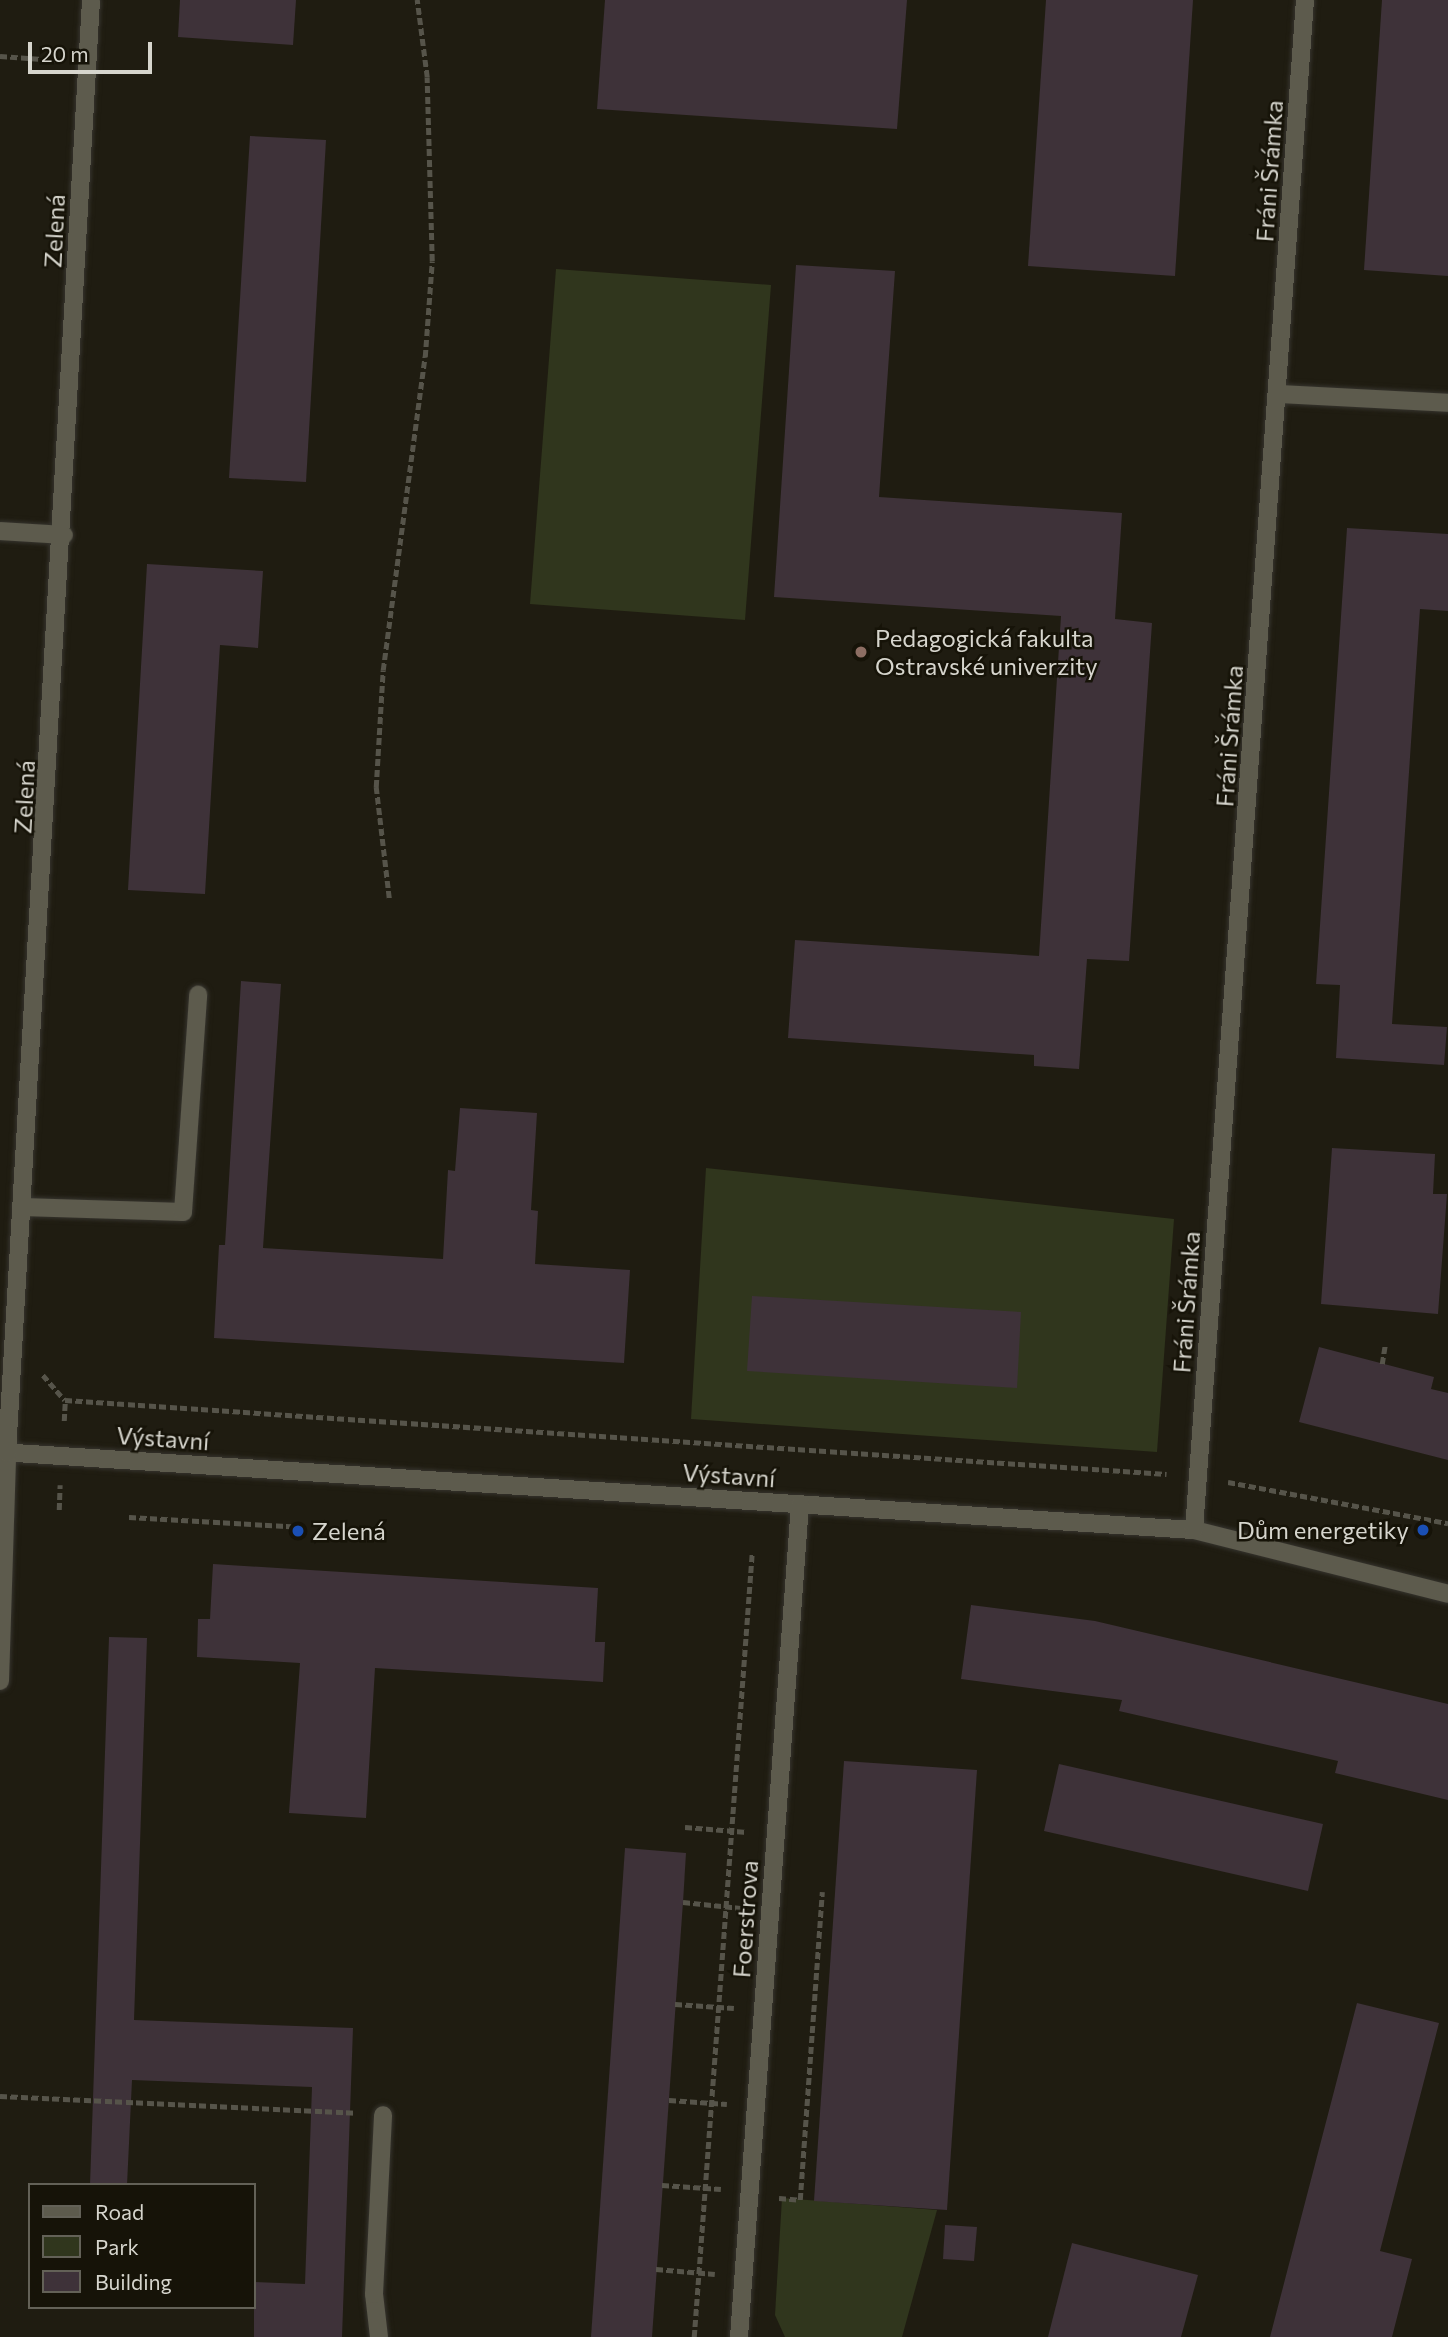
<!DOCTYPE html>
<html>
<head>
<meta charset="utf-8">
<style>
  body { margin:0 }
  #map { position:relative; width:1448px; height:2337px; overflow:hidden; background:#1f1c11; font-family:Commissioner,sans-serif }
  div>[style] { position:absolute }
  .green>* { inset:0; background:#30361d }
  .building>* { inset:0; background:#3e3239 }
  .path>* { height:4.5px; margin-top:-2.25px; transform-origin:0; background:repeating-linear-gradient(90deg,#56544a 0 7px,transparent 0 10.5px) }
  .roads { filter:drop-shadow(0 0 2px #36342e) drop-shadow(0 0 2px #36342e) }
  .lane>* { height:18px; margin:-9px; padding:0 9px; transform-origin:9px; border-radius:9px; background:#5d5b4d }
  .street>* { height:18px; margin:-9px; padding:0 9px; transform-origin:9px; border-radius:9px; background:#5d5b4d }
  .dots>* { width:19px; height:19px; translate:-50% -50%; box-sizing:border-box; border:4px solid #161308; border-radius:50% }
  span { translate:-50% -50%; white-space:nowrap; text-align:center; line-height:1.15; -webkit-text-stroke:5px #161308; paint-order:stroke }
  .street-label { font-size:24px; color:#d6d5cd }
  .poi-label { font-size:24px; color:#d6d5cd }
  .left { translate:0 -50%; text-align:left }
  .right { translate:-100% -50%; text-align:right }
  .legend { position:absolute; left:28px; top:2183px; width:228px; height:126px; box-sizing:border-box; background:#161308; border:2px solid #636157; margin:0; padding:9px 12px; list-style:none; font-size:21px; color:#d6d5cd }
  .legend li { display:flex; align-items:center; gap:14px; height:35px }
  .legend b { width:35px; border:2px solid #636157 }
  .scale { position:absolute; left:28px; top:42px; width:124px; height:32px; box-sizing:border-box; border:4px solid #d6d5cd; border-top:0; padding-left:9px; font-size:21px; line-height:24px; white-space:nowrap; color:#d6d5cd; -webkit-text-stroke:5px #161308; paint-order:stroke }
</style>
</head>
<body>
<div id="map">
  <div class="green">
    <i style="clip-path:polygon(556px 269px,771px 285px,745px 620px,530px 604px)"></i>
    <i style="clip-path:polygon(706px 1168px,1174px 1219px,1157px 1452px,691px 1419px)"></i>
    <i style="clip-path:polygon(782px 2198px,937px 2210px,902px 2337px,785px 2337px,775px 2315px)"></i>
  </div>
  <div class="building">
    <i style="clip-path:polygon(180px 0,296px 0,293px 45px,178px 37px)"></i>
    <i style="clip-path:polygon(605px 0,907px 0,897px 129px,597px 109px)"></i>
    <i style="clip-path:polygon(1046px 0,1193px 0,1175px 276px,1028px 266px)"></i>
    <i style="clip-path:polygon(1382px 0,1448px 0,1448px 276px,1364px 270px)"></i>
    <i style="clip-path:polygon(250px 136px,326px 140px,306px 482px,229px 478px)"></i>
    <i style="clip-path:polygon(796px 265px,895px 271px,879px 497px,1122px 513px,1115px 619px,1152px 623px,1129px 961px,1087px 959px,1079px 1069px,1034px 1066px,1034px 1055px,788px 1038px,795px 940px,1039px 956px,1061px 616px,774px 597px)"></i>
    <i style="clip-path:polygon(1347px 528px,1448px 534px,1448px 611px,1420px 609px,1392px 1024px,1447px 1027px,1444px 1065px,1336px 1058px,1340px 985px,1316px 984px)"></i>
    <i style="clip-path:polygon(147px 564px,263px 571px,258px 648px,220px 645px,205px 894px,128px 890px)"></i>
    <i style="clip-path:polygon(241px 981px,281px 984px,263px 1248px,443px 1259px,448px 1170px,455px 1171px,460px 1108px,537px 1113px,531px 1210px,538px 1211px,535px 1264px,630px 1270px,624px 1363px,214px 1338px,219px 1245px,225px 1245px)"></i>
    <i style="clip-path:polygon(1332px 1148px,1435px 1154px,1433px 1194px,1447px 1194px,1438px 1314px,1321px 1304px)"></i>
    <i style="clip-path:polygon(752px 1296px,1021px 1312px,1017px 1388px,747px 1371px)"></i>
    <i style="clip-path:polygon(1319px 1347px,1434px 1377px,1431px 1389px,1448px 1393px,1448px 1460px,1299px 1422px)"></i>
    <i style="clip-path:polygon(213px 1564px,598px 1588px,595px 1642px,605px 1642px,603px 1682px,375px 1668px,366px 1818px,289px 1813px,300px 1663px,197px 1657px,198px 1619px,210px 1619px)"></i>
    <i style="clip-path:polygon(971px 1605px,1095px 1621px,1448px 1704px,1448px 1800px,1335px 1773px,1338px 1761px,1119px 1711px,1122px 1700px,961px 1679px)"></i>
    <i style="clip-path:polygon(109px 1637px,147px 1638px,134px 2020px,353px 2028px,342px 2337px,254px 2337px,254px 2282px,305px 2284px,312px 2087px,132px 2080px,127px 2185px,90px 2185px)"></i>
    <i style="clip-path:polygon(844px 1761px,977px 1770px,947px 2210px,814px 2201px)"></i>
    <i style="clip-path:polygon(1059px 1764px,1323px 1824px,1308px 1891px,1044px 1831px)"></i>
    <i style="clip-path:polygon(625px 1848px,686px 1853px,683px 1902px,652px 2337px,591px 2337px)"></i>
    <i style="clip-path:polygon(1357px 2003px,1439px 2023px,1380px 2251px,1412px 2259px,1392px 2337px,1270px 2337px)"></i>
    <i style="clip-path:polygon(945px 2225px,977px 2227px,974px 2261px,943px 2259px)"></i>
    <i style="clip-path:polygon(1072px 2243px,1198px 2275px,1181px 2337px,1048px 2337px)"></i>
  </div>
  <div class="path">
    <i style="left:0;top:56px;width:56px;rotate:4.1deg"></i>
    <i style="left:389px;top:898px;width:112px;rotate:-96.7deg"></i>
    <i style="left:376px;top:787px;width:117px;rotate:-86.6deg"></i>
    <i style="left:383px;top:670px;width:316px;rotate:-82.4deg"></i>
    <i style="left:425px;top:357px;width:96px;rotate:-85.8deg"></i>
    <i style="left:432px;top:261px;width:184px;rotate:-91.6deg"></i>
    <i style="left:427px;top:77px;width:78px;rotate:-97.4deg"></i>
    <i style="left:1382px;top:1364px;width:18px;rotate:-81deg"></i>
    <i style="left:43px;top:1375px;width:33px;rotate:49deg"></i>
    <i style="left:65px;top:1400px;width:1104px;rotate:3.84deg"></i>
    <i style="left:64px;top:1421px;width:21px;rotate:-87deg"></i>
    <i style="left:1228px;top:1482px;width:224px;rotate:10.6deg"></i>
    <i style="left:59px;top:1510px;width:25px;rotate:-88deg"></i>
    <i style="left:129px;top:1517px;width:171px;rotate:3.3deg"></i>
    <i style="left:685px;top:1827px;width:62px;rotate:4.6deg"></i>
    <i style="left:683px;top:1902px;width:58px;rotate:5.9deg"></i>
    <i style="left:675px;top:2004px;width:59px;rotate:3.9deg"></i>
    <i style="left:0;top:2096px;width:356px;rotate:2.7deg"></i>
    <i style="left:669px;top:2100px;width:58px;rotate:3.9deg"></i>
    <i style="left:662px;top:2185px;width:59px;rotate:3.9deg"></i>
    <i style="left:779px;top:2198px;width:21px;rotate:5deg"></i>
    <i style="left:800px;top:2200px;width:309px;rotate:-85.9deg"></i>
    <i style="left:656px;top:2269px;width:59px;rotate:4.8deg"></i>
    <i style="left:694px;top:2337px;width:786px;rotate:-85.77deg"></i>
  </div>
  <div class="roads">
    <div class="lane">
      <i style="left:0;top:531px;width:64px;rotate:3.6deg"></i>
      <i style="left:23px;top:1207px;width:160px;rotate:1.8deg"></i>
      <i style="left:183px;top:1212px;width:218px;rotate:-86deg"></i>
      <i style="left:379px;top:2337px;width:43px;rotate:-96.6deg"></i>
      <i style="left:374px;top:2294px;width:179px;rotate:-87.1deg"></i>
    </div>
    <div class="street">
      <i style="left:1279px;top:394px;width:169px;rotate:3deg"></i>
      <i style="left:0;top:1452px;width:1197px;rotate:3.74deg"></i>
      <i style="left:1194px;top:1530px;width:262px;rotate:14.1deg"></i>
      <i style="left:1194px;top:1530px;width:1534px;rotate:-85.85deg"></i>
      <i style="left:0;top:1681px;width:228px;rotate:-88.2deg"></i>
      <i style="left:7px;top:1453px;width:1455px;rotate:-86.69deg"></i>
      <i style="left:739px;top:2337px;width:835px;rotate:-85.81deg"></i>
    </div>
  </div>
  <div class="dots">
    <i style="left:861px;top:652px;background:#8d6e63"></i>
    <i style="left:1423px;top:1530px;background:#1a4fb4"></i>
    <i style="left:298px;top:1531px;background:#1a4fb4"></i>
  </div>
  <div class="street-label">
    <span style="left:1269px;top:171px;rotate:-86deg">Fráni Šrámka</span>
    <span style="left:54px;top:231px;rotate:-87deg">Zelená</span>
    <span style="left:1229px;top:736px;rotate:-86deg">Fráni Šrámka</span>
    <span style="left:24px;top:797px;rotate:-87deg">Zelená</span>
    <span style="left:1186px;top:1302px;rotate:-86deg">Fráni Šrámka</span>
    <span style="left:163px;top:1438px;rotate:4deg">Výstavní</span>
    <span style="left:729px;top:1475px;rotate:4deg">Výstavní</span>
    <span style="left:745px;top:1919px;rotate:-86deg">Foerstrova</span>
  </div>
  <div class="poi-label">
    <span class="left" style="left:875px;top:652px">Pedagogická fakulta<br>Ostravské univerzity</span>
    <span class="right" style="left:1409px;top:1530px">Dům energetiky</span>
    <span class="left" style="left:312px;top:1531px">Zelená</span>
  </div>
  <ul class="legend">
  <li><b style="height:9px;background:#5d5b4d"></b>Road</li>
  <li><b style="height:19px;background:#30361d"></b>Park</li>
  <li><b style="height:19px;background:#3e3239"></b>Building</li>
  </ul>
  <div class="scale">20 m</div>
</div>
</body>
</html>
